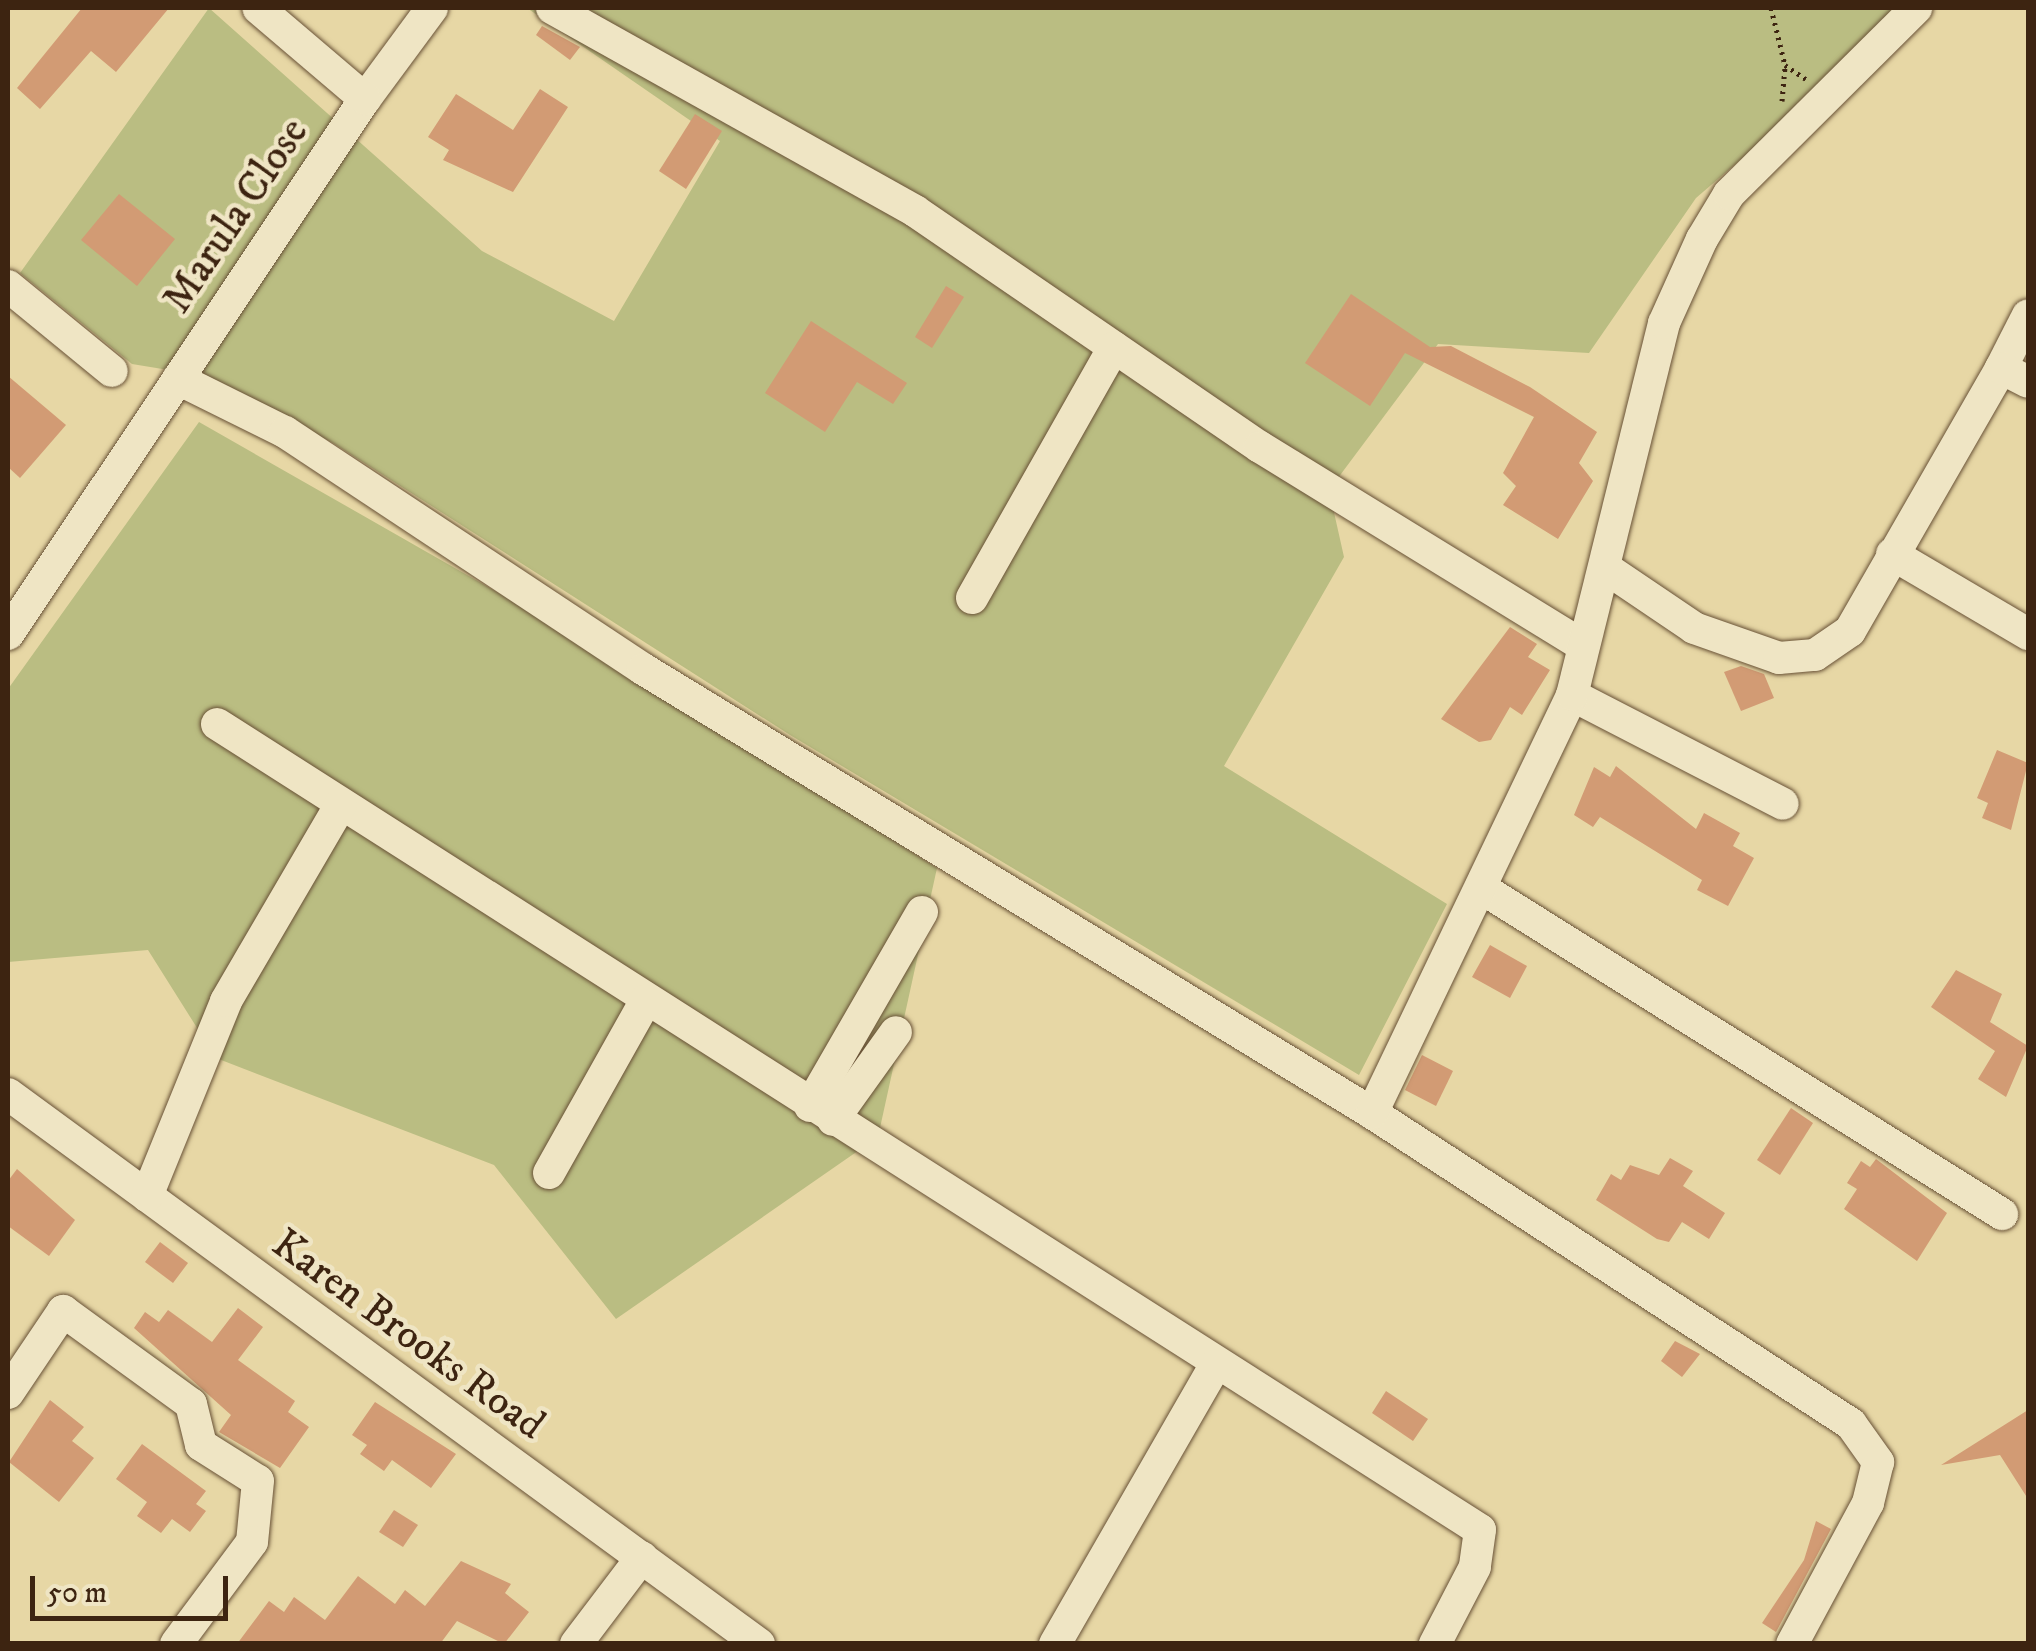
<!DOCTYPE html>
<html>
<head>
<meta charset="utf-8">
<style>
  body { margin:0 }
  #map { position:relative; width:2036px; height:1651px; overflow:hidden; background:#e7d7a5; font-family:"IM FELL DW Pica",serif }
  div>[style] { position:absolute }
  .green>* { inset:0; background:#babd82 }
  .building>* { inset:0; background:#d29b74 }
  .path>* { height:5px; margin-top:-2.5px; transform-origin:0; background:repeating-linear-gradient(90deg,#3d2411 0 2.5px,transparent 0 7.5px) }
  .roads { filter:drop-shadow(0 0 2px #685136) drop-shadow(0 0 2px #685136) }
  .minor>* { height:32px; margin:-16px; padding:0 16px; transform-origin:16px; border-radius:16px; background:#efe5c4 }
  span { translate:-50% -50%; white-space:nowrap; text-align:center; line-height:1.15; -webkit-text-stroke:9px #efe5c4; paint-order:stroke }
  .street-label { font-size:42px; color:#3d2411 }
  .frame { position:absolute; inset:0; border:10px solid #3d2411; pointer-events:none }
  .scale { position:absolute; left:30px; top:1576px; width:198px; height:45px; box-sizing:border-box; border:5px solid #3d2411; border-top:0; padding-left:12px; font-size:30px; line-height:35px; white-space:nowrap; color:#3d2411; -webkit-text-stroke:8px #efe5c4; paint-order:stroke }
</style>
</head>
<body>
<div id="map">
  <div class="green">
    <i style="clip-path:polygon(209px 8px,482px 251px,614px 321px,720px 141px,527px 8px,1897px 8px,1810px 100px,1696px 198px,1589px 353px,1438px 344px,1329px 490px,1344px 557px,1224px 766px,1447px 904px,1359px 1075px,790px 735px,333px 443px,205px 376px,132px 364px,20px 273px)"></i>
    <i style="clip-path:polygon(199px 422px,553px 624px,937px 868px,878px 1137px,616px 1319px,494px 1165px,216px 1058px,148px 950px,8px 962px,8px 689px)"></i>
  </div>
  <div class="building">
    <i style="clip-path:polygon(82px 8px,169px 8px,116px 72px,91px 51px,40px 109px,17px 88px)"></i>
    <i style="clip-path:polygon(542px 26px,580px 47px,570px 60px,536px 35px)"></i>
    <i style="clip-path:polygon(540px 89px,568px 107px,513px 192px,443px 160px,449px 150px,428px 137px,456px 94px,513px 130px)"></i>
    <i style="clip-path:polygon(695px 114px,722px 131px,686px 189px,659px 171px)"></i>
    <i style="clip-path:polygon(119px 194px,175px 239px,137px 286px,81px 240px)"></i>
    <i style="clip-path:polygon(946px 286px,964px 297px,932px 348px,915px 337px)"></i>
    <i style="clip-path:polygon(1351px 294px,1430px 347px,1451px 346px,1530px 387px,1597px 432px,1579px 463px,1593px 481px,1558px 539px,1503px 505px,1516px 486px,1503px 473px,1534px 417px,1405px 353px,1370px 406px,1305px 363px)"></i>
    <i style="clip-path:polygon(811px 321px,907px 383px,893px 404px,857px 382px,825px 432px,765px 393px)"></i>
    <i style="clip-path:polygon(8px 376px,66px 425px,20px 478px,8px 467px)"></i>
    <i style="clip-path:polygon(1510px 627px,1537px 644px,1528px 657px,1550px 670px,1522px 715px,1510px 707px,1491px 740px,1479px 742px,1441px 719px)"></i>
    <i style="clip-path:polygon(1741px 666px,1764px 674px,1774px 698px,1741px 711px,1724px 672px)"></i>
    <i style="clip-path:polygon(1997px 750px,2028px 763px,2011px 830px,1982px 818px,1988px 803px,1977px 798px)"></i>
    <i style="clip-path:polygon(1616px 766px,1696px 829px,1704px 813px,1740px 833px,1733px 846px,1754px 858px,1728px 906px,1697px 890px,1702px 880px,1600px 817px,1593px 827px,1574px 815px,1594px 767px,1610px 777px)"></i>
    <i style="clip-path:polygon(1490px 945px,1527px 966px,1510px 998px,1472px 977px)"></i>
    <i style="clip-path:polygon(1956px 970px,2002px 994px,1990px 1022px,2028px 1046px,2006px 1097px,1978px 1079px,1995px 1051px,1931px 1007px)"></i>
    <i style="clip-path:polygon(1422px 1055px,1453px 1071px,1436px 1106px,1405px 1090px)"></i>
    <i style="clip-path:polygon(1791px 1108px,1813px 1123px,1780px 1175px,1757px 1160px)"></i>
    <i style="clip-path:polygon(1670px 1158px,1693px 1171px,1683px 1186px,1725px 1213px,1709px 1239px,1682px 1222px,1669px 1242px,1657px 1239px,1596px 1200px,1611px 1174px,1621px 1180px,1630px 1165px,1659px 1175px)"></i>
    <i style="clip-path:polygon(1876px 1159px,1947px 1213px,1917px 1261px,1844px 1209px,1857px 1189px,1847px 1183px,1861px 1161px,1870px 1167px)"></i>
    <i style="clip-path:polygon(17px 1169px,75px 1220px,49px 1256px,8px 1226px,8px 1181px)"></i>
    <i style="clip-path:polygon(160px 1242px,188px 1263px,173px 1283px,145px 1262px)"></i>
    <i style="clip-path:polygon(238px 1308px,263px 1327px,238px 1360px,295px 1401px,288px 1412px,309px 1427px,280px 1468px,219px 1432px,231px 1415px,134px 1328px,145px 1312px,159px 1322px,168px 1310px,212px 1342px)"></i>
    <i style="clip-path:polygon(1675px 1341px,1700px 1354px,1682px 1377px,1661px 1361px)"></i>
    <i style="clip-path:polygon(1386px 1391px,1428px 1419px,1413px 1441px,1372px 1413px)"></i>
    <i style="clip-path:polygon(50px 1400px,84px 1427px,72px 1441px,94px 1458px,59px 1502px,9px 1462px)"></i>
    <i style="clip-path:polygon(375px 1402px,456px 1454px,431px 1488px,392px 1460px,384px 1471px,360px 1454px,367px 1445px,352px 1435px)"></i>
    <i style="clip-path:polygon(2028px 1410px,2028px 1499px,2000px 1455px,1941px 1465px)"></i>
    <i style="clip-path:polygon(142px 1444px,206px 1491px,196px 1504px,206px 1511px,190px 1532px,172px 1519px,161px 1533px,137px 1516px,147px 1502px,116px 1479px)"></i>
    <i style="clip-path:polygon(394px 1510px,418px 1525px,403px 1547px,379px 1532px)"></i>
    <i style="clip-path:polygon(1816px 1521px,1831px 1529px,1776px 1632px,1762px 1623px,1804px 1560px)"></i>
    <i style="clip-path:polygon(461px 1561px,511px 1584px,505px 1593px,529px 1612px,504px 1644px,457px 1621px,440px 1644px,237px 1644px,269px 1601px,284px 1612px,294px 1597px,325px 1620px,358px 1576px,395px 1604px,405px 1590px,425px 1606px)"></i>
  </div>
  <div class="path">
    <i style="left:1771px;top:8px;width:59px;rotate:76.2deg"></i>
    <i style="left:1785px;top:65px;width:25px;rotate:34deg"></i>
    <i style="left:1782px;top:101px;width:36px;rotate:-85deg"></i>
  </div>
  <div class="roads">
    <div class="minor">
      <i style="left:552px;top:8px;width:416px;rotate:29.2deg"></i>
      <i style="left:915px;top:211px;width:418px;rotate:34.4deg"></i>
      <i style="left:1260px;top:447px;width:378px;rotate:31.6deg"></i>
      <i style="left:365px;top:99px;width:113px;rotate:-53.6deg"></i>
      <i style="left:8px;top:286px;width:134px;rotate:39.3deg"></i>
      <i style="left:2001px;top:368px;width:59px;rotate:-63deg"></i>
      <i style="left:178px;top:379px;width:119px;rotate:26.4deg"></i>
      <i style="left:285px;top:432px;width:429px;rotate:33.5deg"></i>
      <i style="left:643px;top:669px;width:854px;rotate:31.34deg"></i>
      <i style="left:1372px;top:1113px;width:571px;rotate:32.99deg"></i>
      <i style="left:1851px;top:1424px;width:47px;rotate:54.6deg"></i>
      <i style="left:1878px;top:1462px;width:42px;rotate:103.7deg"></i>
      <i style="left:1868px;top:1503px;width:160px;rotate:118.3deg"></i>
      <i style="left:1892px;top:554px;width:158px;rotate:30.5deg"></i>
      <i style="left:1607px;top:569px;width:105px;rotate:34.1deg"></i>
      <i style="left:1694px;top:628px;width:90px;rotate:19.4deg"></i>
      <i style="left:1779px;top:658px;width:36px;rotate:-5deg"></i>
      <i style="left:1815px;top:655px;width:42px;rotate:-34.4deg"></i>
      <i style="left:1850px;top:631px;width:303px;rotate:-60.1deg"></i>
      <i style="left:2001px;top:368px;width:30px;rotate:27deg"></i>
      <i style="left:972px;top:598px;width:288px;rotate:-60.5deg"></i>
      <i style="left:8px;top:634px;width:643px;rotate:-56.29deg"></i>
      <i style="left:365px;top:99px;width:140px;rotate:-139.6deg"></i>
      <i style="left:1572px;top:695px;width:237px;rotate:27.3deg"></i>
      <i style="left:217px;top:724px;width:1498px;rotate:32.54deg"></i>
      <i style="left:1480px;top:1530px;width:37px;rotate:98deg"></i>
      <i style="left:1475px;top:1567px;width:87px;rotate:117.5deg"></i>
      <i style="left:1486px;top:891px;width:609px;rotate:32.05deg"></i>
      <i style="left:8px;top:1094px;width:931px;rotate:36.22deg"></i>
      <i style="left:810px;top:1106px;width:224px;rotate:-60deg"></i>
      <i style="left:1372px;top:1113px;width:463px;rotate:-64.4deg"></i>
      <i style="left:1572px;top:695px;width:383px;rotate:-76.1deg"></i>
      <i style="left:1664px;top:323px;width:92px;rotate:-65.7deg"></i>
      <i style="left:1702px;top:239px;width:52px;rotate:-59deg"></i>
      <i style="left:1729px;top:194px;width:264px;rotate:-44.8deg"></i>
      <i style="left:833px;top:1120px;width:108px;rotate:-54.4deg"></i>
      <i style="left:549px;top:1173px;width:198px;rotate:-60.7deg"></i>
      <i style="left:147px;top:1196px;width:210px;rotate:-67.9deg"></i>
      <i style="left:226px;top:1001px;width:228px;rotate:-59.7deg"></i>
      <i style="left:8px;top:1393px;width:99px;rotate:-56.1deg"></i>
      <i style="left:63px;top:1311px;width:158px;rotate:36deg"></i>
      <i style="left:191px;top:1404px;width:42px;rotate:76.3deg"></i>
      <i style="left:201px;top:1445px;width:67px;rotate:32.3deg"></i>
      <i style="left:258px;top:1481px;width:61px;rotate:95.6deg"></i>
      <i style="left:252px;top:1542px;width:127px;rotate:126.7deg"></i>
      <i style="left:576px;top:1644px;width:109px;rotate:-52.8deg"></i>
      <i style="left:1055px;top:1644px;width:321px;rotate:-60.1deg"></i>
    </div>
  </div>
  <div class="street-label">
    <span style="left:236px;top:216px;rotate:-56deg">Marula Close</span>
    <span style="left:408px;top:1335px;rotate:36deg">Karen Brooks Road</span>
  </div>
  <div class="frame"></div>
  <div class="scale">50 m</div>
</div>
</body>
</html>
